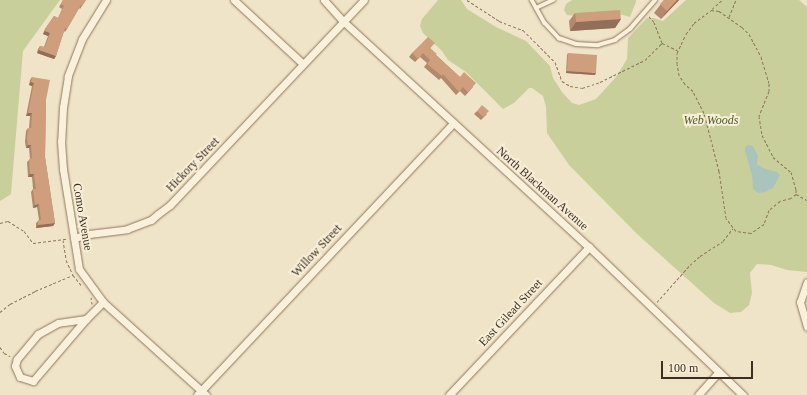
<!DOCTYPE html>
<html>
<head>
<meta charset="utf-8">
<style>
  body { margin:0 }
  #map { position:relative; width:807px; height:395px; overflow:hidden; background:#f0e4c8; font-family:Georgia,serif }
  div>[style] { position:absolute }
  .green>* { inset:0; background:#c9cf9b }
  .water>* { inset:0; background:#a9c4bc }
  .path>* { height:1px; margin-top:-0.5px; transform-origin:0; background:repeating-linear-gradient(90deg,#8d765c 0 3px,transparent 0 5px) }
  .roads { filter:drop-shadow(0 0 1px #8d765c) drop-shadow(0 0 1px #8d765c) }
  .service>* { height:3.5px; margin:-1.75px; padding:0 1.75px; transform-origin:1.75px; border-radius:1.75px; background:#faf1dc }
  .minor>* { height:7px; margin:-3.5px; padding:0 3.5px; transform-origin:3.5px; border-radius:3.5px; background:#faf1dc }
  .wall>* { inset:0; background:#b2896c }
  .shaded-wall>* { inset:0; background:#916f58 }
  .building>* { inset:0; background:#cf9f7d }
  span { translate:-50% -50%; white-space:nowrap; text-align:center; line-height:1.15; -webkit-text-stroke:4px #f7eed8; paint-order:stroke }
  .park-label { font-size:12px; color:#4d5a26; font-style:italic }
  .street-label { font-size:12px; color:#3d2e20 }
  .scale { position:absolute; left:661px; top:361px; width:92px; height:18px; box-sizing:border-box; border:2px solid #3d2e20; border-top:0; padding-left:5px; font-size:12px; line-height:14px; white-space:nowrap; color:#3d2e20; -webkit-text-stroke:3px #f7eed8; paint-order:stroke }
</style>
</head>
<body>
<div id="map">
  <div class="green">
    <i style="clip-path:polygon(0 0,60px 0,23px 51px,11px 194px,0 201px)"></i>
    <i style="clip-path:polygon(438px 0,461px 0,467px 9px,496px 27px,526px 41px,550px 66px,553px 78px,562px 92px,572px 103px,579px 105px,596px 99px,616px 77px,627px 59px,628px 38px,647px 18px,654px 18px,663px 21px,686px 0,799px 0,807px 7px,807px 272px,787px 270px,771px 265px,757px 264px,750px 273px,752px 293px,749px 305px,741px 312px,730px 313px,714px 303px,637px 234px,569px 165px,547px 133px,546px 107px,543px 96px,532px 88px,529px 88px,514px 103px,503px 109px,466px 72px,448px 60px,442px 51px,423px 33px,420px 26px,422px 19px)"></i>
    <i style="clip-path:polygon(572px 0,636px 0,636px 2px,630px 17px,616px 13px,576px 16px,567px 15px,564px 10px,566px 4px)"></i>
  </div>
  <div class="water">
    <i style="clip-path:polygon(748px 145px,753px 146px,758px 156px,757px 164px,763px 168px,777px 172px,780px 175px,773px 188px,765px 192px,758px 193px,753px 189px,752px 175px,745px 151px,745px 147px)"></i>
  </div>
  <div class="path">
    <i style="left:467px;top:0;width:38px;rotate:33deg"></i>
    <i style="left:499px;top:21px;width:26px;rotate:21deg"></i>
    <i style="left:523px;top:30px;width:45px;rotate:45deg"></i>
    <i style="left:555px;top:62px;width:20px;rotate:70deg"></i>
    <i style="left:562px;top:81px;width:9px;rotate:32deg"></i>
    <i style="left:570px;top:86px;width:12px;rotate:9deg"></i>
    <i style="left:582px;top:88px;width:19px;rotate:-18deg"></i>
    <i style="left:600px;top:82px;width:50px;rotate:-26.1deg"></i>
    <i style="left:645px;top:60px;width:24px;rotate:-45deg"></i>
    <i style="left:662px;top:43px;width:22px;rotate:-111deg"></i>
    <i style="left:654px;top:22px;width:9px;rotate:-131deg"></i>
    <i style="left:712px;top:9px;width:13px;rotate:-42deg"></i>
    <i style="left:711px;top:10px;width:8px;rotate:7deg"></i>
    <i style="left:719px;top:11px;width:28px;rotate:35deg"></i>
    <i style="left:742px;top:27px;width:10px;rotate:45deg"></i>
    <i style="left:749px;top:34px;width:26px;rotate:62deg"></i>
    <i style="left:761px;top:57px;width:27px;rotate:73deg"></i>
    <i style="left:769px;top:83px;width:8px;rotate:90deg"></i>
    <i style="left:769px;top:91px;width:27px;rotate:112deg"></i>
    <i style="left:759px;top:116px;width:19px;rotate:81deg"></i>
    <i style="left:762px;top:135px;width:25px;rotate:63deg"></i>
    <i style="left:773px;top:157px;width:23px;rotate:40deg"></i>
    <i style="left:791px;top:172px;width:18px;rotate:74deg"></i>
    <i style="left:796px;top:189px;width:5px;rotate:90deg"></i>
    <i style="left:796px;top:194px;width:6px;rotate:141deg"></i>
    <i style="left:791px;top:198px;width:11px;rotate:165deg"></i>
    <i style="left:780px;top:201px;width:14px;rotate:141deg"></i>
    <i style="left:769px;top:210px;width:15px;rotate:110deg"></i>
    <i style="left:764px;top:224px;width:16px;rotate:145deg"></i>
    <i style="left:751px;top:233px;width:15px;rotate:-172deg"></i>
    <i style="left:736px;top:231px;width:16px;rotate:-128deg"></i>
    <i style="left:726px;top:218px;width:48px;rotate:-98.5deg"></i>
    <i style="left:719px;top:171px;width:60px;rotate:-104.5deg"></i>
    <i style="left:704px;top:113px;width:25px;rotate:-117deg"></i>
    <i style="left:693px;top:91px;width:11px;rotate:-139deg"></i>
    <i style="left:685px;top:84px;width:11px;rotate:-124deg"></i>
    <i style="left:679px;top:75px;width:11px;rotate:-100deg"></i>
    <i style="left:677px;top:64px;width:11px;rotate:-90deg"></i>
    <i style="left:677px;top:53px;width:21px;rotate:-65deg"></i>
    <i style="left:686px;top:34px;width:14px;rotate:-54deg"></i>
    <i style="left:694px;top:23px;width:21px;rotate:-37deg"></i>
    <i style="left:729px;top:17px;width:18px;rotate:-68deg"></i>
    <i style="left:662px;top:43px;width:17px;rotate:25deg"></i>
    <i style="left:796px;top:194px;width:13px;rotate:29deg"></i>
    <i style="left:0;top:223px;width:8px;rotate:-14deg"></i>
    <i style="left:8px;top:221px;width:19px;rotate:32deg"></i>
    <i style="left:24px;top:231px;width:15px;rotate:53deg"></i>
    <i style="left:33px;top:243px;width:34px;rotate:-7deg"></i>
    <i style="left:63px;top:240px;width:20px;rotate:81deg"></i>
    <i style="left:66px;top:260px;width:17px;rotate:65deg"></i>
    <i style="left:73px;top:275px;width:14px;rotate:51deg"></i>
    <i style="left:91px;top:297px;width:7px;rotate:82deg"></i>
    <i style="left:657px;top:302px;width:50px;rotate:-48.3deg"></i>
    <i style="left:690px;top:265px;width:13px;rotate:-42deg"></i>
    <i style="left:700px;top:256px;width:27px;rotate:-33deg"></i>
    <i style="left:723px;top:241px;width:16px;rotate:-52deg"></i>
    <i style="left:0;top:312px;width:13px;rotate:-39deg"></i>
    <i style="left:10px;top:304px;width:28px;rotate:-27deg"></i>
    <i style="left:35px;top:291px;width:41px;rotate:-22.8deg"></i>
    <i style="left:0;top:347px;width:7px;rotate:56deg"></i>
    <i style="left:4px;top:353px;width:7px;rotate:27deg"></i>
  </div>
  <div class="roads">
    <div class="service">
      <i style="left:532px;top:0;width:26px;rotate:61deg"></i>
      <i style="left:545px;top:23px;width:21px;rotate:47deg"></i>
      <i style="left:559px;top:38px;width:18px;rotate:19deg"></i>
      <i style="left:576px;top:44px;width:22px;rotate:3deg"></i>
      <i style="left:598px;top:45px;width:18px;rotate:-16deg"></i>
      <i style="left:615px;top:40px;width:19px;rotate:-36deg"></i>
      <i style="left:630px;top:29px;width:38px;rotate:-49deg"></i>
      <i style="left:536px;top:8px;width:19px;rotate:-25deg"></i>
    </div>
    <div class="minor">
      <i style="left:106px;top:0;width:46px;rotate:121.6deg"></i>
      <i style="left:82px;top:39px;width:40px;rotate:111deg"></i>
      <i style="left:68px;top:76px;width:31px;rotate:99deg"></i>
      <i style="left:63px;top:107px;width:34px;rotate:93deg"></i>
      <i style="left:61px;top:141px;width:28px;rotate:86deg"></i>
      <i style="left:63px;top:169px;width:101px;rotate:80.9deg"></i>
      <i style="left:79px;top:269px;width:41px;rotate:54deg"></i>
      <i style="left:103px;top:302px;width:139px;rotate:42.1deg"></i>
      <i style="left:234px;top:0;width:94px;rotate:42.8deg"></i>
      <i style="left:324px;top:0;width:30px;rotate:48deg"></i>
      <i style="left:344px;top:22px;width:333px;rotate:42.6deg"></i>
      <i style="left:589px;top:247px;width:214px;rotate:43.9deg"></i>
      <i style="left:74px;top:238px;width:16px;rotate:-15deg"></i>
      <i style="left:89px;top:234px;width:38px;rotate:-7deg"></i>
      <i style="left:127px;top:229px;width:26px;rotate:-21deg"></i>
      <i style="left:151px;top:220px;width:9px;rotate:-41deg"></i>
      <i style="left:158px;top:214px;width:15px;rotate:-37deg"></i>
      <i style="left:170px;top:205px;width:282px;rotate:-46.6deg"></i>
      <i style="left:807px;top:282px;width:21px;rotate:109deg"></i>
      <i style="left:800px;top:302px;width:26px;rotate:74deg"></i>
      <i style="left:86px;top:319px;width:28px;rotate:172deg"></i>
      <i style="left:58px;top:323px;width:23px;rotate:151deg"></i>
      <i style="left:38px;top:334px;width:33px;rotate:130deg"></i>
      <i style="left:17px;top:359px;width:7px;rotate:106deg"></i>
      <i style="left:15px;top:366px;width:12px;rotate:66deg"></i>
      <i style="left:20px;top:377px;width:14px;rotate:17deg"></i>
      <i style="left:33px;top:381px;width:82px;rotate:-49.5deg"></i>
      <i style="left:86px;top:319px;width:24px;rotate:-45deg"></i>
      <i style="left:197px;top:395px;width:374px;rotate:-46.7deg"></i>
      <i style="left:449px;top:395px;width:204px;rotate:-46.6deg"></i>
      <i style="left:698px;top:395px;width:31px;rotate:-48deg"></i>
    </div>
  </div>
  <div class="wall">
    <i style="clip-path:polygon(63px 0,86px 0,80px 9px,79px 8px,67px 29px,65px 32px,64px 31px,56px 56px,54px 59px,37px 53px,38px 49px,40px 46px,44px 47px,48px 36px,43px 34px,45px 29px,54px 16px,58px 18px,62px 9px,59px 7px)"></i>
    <i style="clip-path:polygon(664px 0,679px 0,661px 19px,654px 13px)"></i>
    <i style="clip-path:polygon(575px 13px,621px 19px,615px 28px,570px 31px,569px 21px)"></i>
    <i style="clip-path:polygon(432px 46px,430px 48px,436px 55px,460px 77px,473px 87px,465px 96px,460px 91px,456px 95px,441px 78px,439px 80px,424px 67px,427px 63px,420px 57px,415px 62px,409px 57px,412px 53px)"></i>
    <i style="clip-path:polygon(568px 53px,595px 75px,566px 73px,567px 55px)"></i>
    <i style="clip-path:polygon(32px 77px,46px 100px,45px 157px,55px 223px,53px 226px,36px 228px,36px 223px,39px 220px,37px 207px,33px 208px,31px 192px,33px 189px,32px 177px,28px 177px,27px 162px,30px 159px,29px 148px,26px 148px,25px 142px,26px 131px,28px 128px,29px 128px,30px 116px,26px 116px,32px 86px,29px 85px,30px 80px)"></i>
    <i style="clip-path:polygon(477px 111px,487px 114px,481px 120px,474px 114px)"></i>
  </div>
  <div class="shaded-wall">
    <i style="clip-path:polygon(677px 0,679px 0,661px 19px,667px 11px)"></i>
    <i style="clip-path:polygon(621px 19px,615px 28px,570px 31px,576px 22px)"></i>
    <i style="clip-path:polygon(45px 31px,50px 33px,48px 36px,43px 34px)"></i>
    <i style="clip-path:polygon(39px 50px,56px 56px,54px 59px,37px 53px)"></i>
    <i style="clip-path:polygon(567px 71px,596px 73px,595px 75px,566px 73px)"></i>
    <i style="clip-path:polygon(31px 82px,34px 83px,32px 86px,29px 85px)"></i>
    <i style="clip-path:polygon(28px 113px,32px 113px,30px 116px,26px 116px)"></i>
    <i style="clip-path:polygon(28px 145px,31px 145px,29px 148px,26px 148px)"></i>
    <i style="clip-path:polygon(30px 174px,34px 174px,32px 177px,28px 177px)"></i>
    <i style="clip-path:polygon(39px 204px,37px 207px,33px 208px,35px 205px)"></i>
    <i style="clip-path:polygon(55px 223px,53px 226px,36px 228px,38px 225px)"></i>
  </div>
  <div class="building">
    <i style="clip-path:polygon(63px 0,86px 0,82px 6px,81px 5px,67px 29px,65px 28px,56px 56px,39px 50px,40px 46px,45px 47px,50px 33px,45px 31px,47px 26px,54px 16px,58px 18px,64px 6px,61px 4px)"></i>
    <i style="clip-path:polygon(664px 0,677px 0,667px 11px,660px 4px)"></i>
    <i style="clip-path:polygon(620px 10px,621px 19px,576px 22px,575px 13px)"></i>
    <i style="clip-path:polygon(428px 37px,435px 43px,430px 48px,437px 54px,435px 55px,460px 77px,464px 72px,476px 83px,468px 92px,463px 87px,459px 92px,443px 74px,442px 76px,427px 64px,430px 60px,423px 53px,418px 59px,412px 53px)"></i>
    <i style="clip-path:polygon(568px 53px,597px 55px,596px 73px,567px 71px)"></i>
    <i style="clip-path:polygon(32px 77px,50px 80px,46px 100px,45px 157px,55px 223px,38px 225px,38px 220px,41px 220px,39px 204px,35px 205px,33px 189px,36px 189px,34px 174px,30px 174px,29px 159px,32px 158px,31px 145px,28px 145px,27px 139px,28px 128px,31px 128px,32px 113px,28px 113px,34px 83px,31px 82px)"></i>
    <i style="clip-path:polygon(482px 105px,489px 111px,483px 117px,477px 111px)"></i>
  </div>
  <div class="park-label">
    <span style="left:711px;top:121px">Web Woods</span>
  </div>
  <div class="street-label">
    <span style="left:193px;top:165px;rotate:-46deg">Hickory Street</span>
    <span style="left:542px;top:189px;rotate:42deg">North Blackman Avenue</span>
    <span style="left:82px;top:217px;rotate:80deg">Como Avenue</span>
    <span style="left:317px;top:251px;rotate:-47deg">Willow Street</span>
    <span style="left:511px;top:313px;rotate:-47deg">East Gilead Street</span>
  </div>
  <div class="scale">100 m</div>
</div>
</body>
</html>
